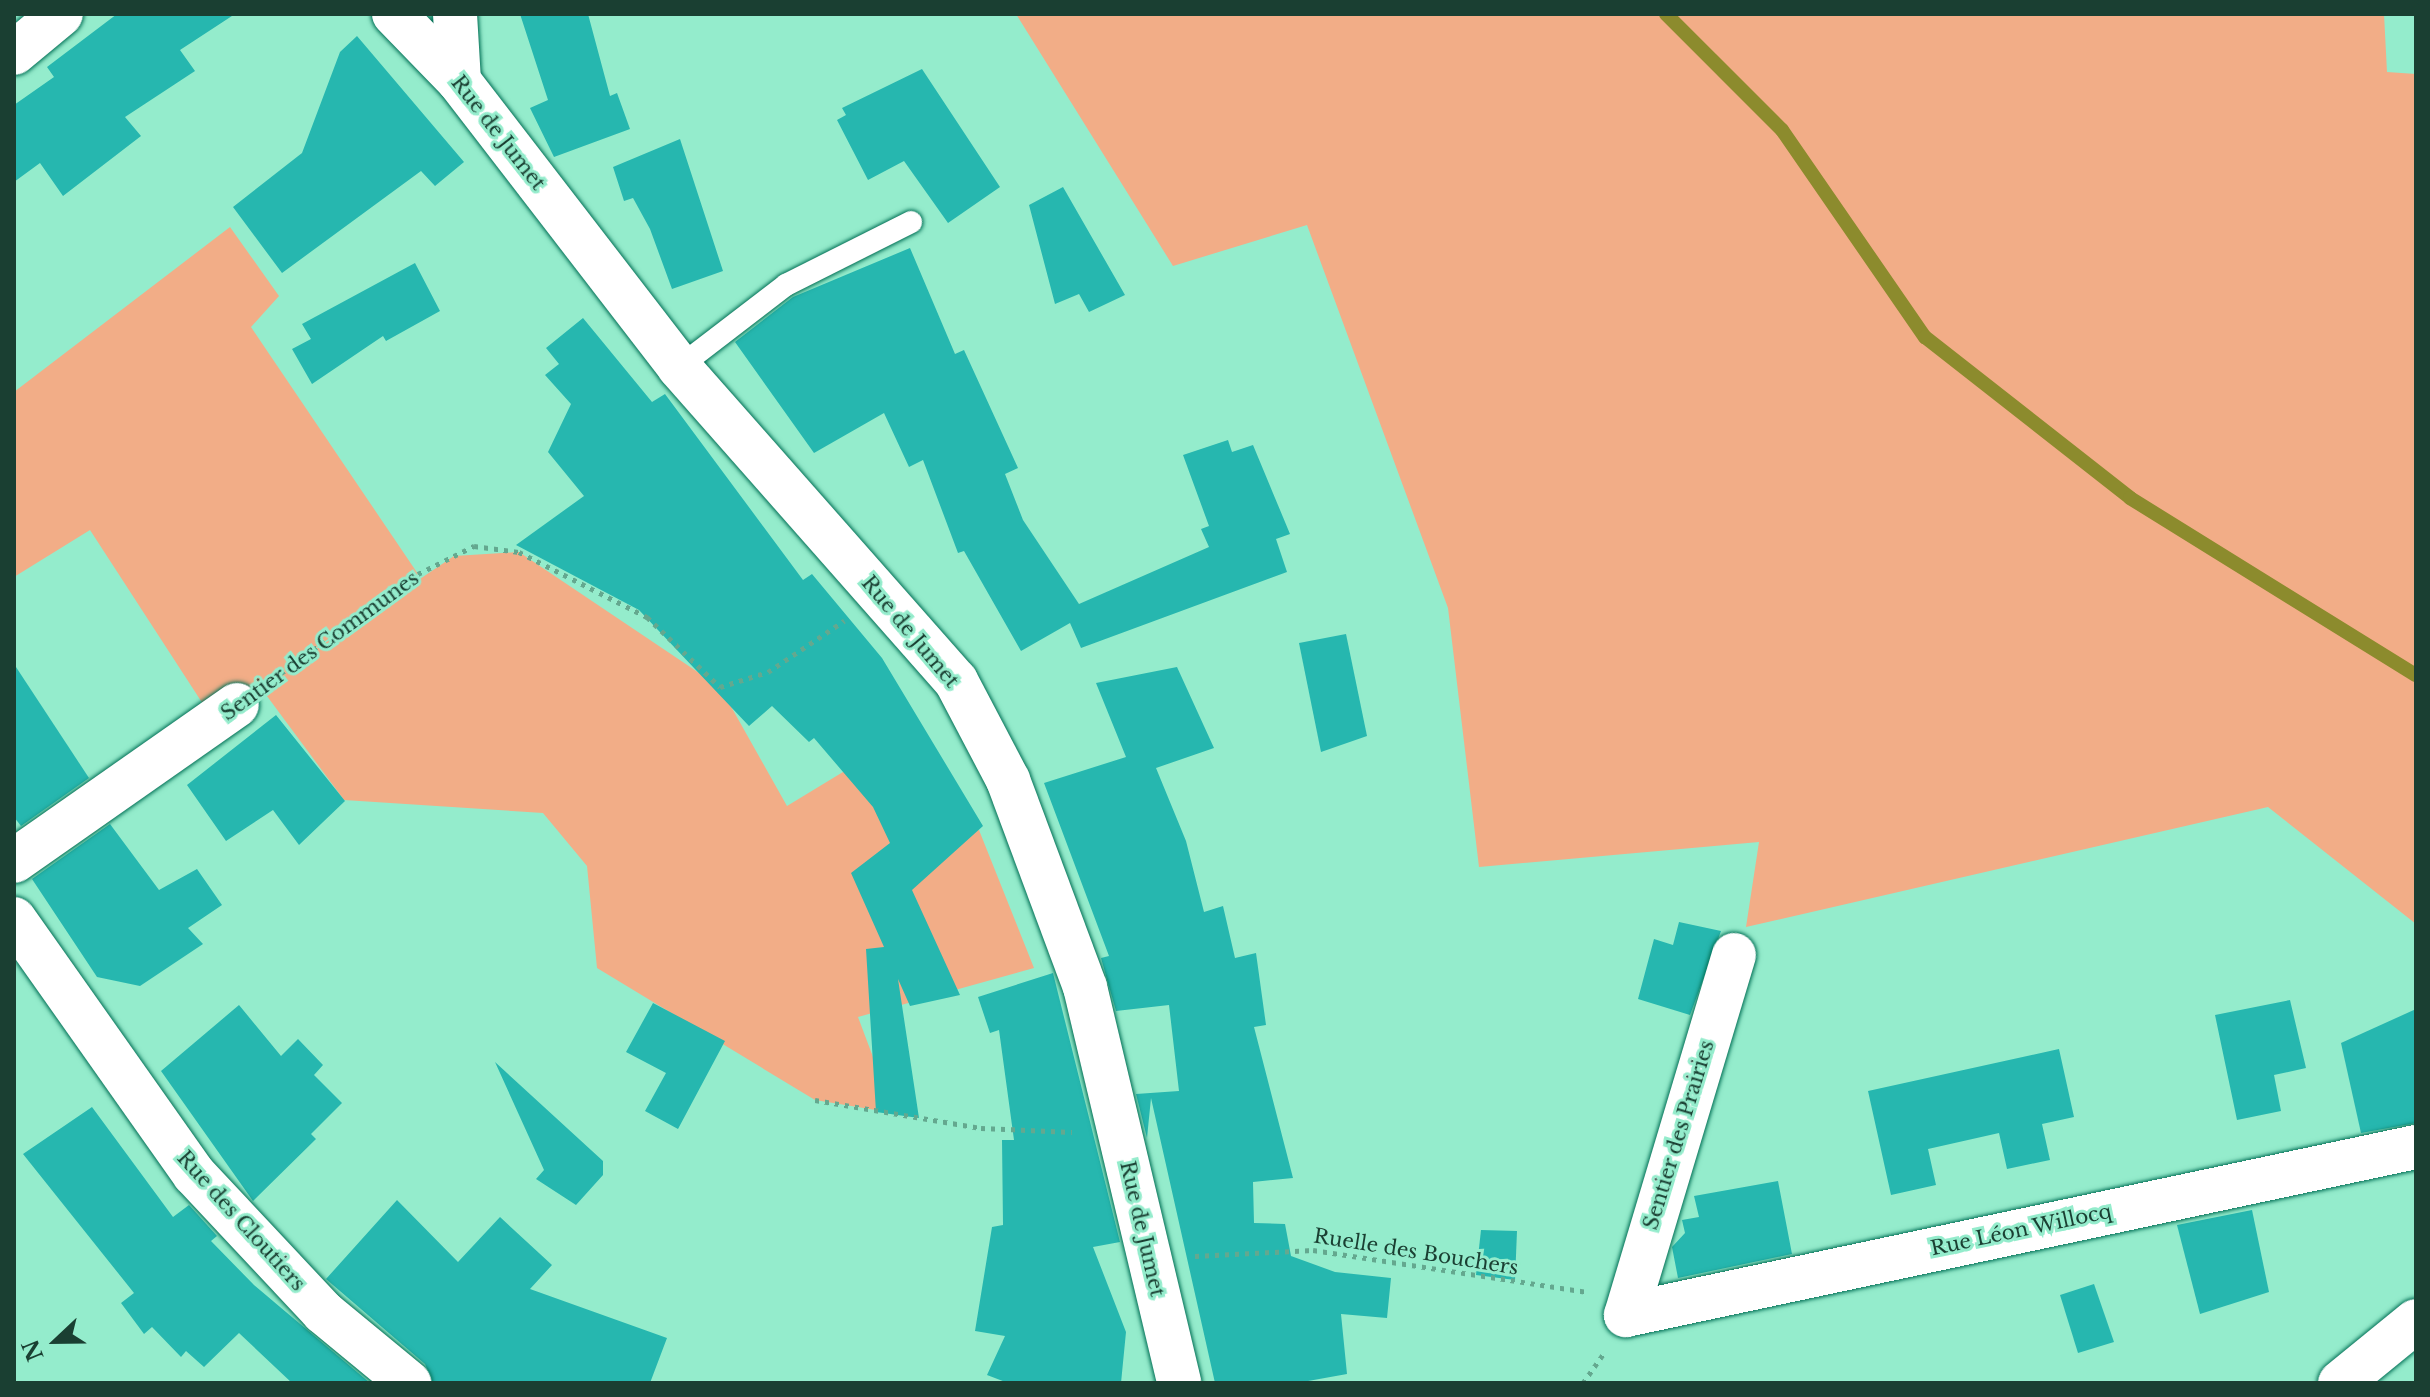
<!DOCTYPE html>
<html>
<head>
<meta charset="utf-8">
<style>
  body { margin:0 }
  #map { position:relative; width:2430px; height:1397px; overflow:hidden; background:#94eccc; font-family:"Libre Baskerville",serif }
  div>[style] { position:absolute }
  .green>* { inset:0; background:#f2ad87 }
  .stream>* { height:14px; margin:-7px; padding:0 7px; transform-origin:7px; border-radius:7px; background:#8c8b2d }
  .building>* { inset:0; background:#26b7af }
  .path>* { height:5px; margin-top:-2.5px; transform-origin:0; background:repeating-linear-gradient(90deg,#64a88f 0 4px,transparent 0 10px) }
  .roads { filter:drop-shadow(0 0 2px #016f55) drop-shadow(0 0 2px #016f55) }
  .service>* { height:22px; margin:-11px; padding:0 11px; transform-origin:11px; border-radius:11px; background:#fff }
  .minor>* { height:44px; margin:-22px; padding:0 22px; transform-origin:22px; border-radius:22px; background:#fff }
  .tertiary>* { height:44px; margin:-22px; padding:0 22px; transform-origin:22px; border-radius:22px; background:#fff }
  span { translate:-50% -50%; white-space:nowrap; text-align:center; line-height:1.15; -webkit-text-stroke:6px #94eccc; paint-order:stroke }
  .street-label { font-size:20px; color:#1a3f32 }
  .frame { position:absolute; inset:0; border:16px solid #1a3f32; pointer-events:none }
  .north { position:absolute; left:16px; top:1301px; width:80px; height:80px; -webkit-text-stroke:6px #94eccc; paint-order:stroke; rotate:248deg; font-size:22px; font-weight:700; line-height:32px; text-align:center; color:#1a3f32 }
  .north::after { content:''; display:block; margin:auto; width:28px; height:36px; background:#1a3f32; clip-path:polygon(50% 0,100% 100%,50% 72%,0 100%) }
</style>
</head>
<body>
<div id="map">
  <div class="green">
    <i style="clip-path:polygon(1016px 14px,2384px 14px,2387px 72px,2416px 74px,2416px 924px,2268px 807px,1746px 927px,1759px 842px,1479px 867px,1448px 608px,1307px 225px,1173px 266px)"></i>
    <i style="clip-path:polygon(230px 227px,279px 296px,251px 327px,418px 574px,288px 668px,454px 556px,519px 552px,720px 687px,787px 806px,843px 772px,896px 688px,973px 815px,1034px 968px,858px 1017px,894px 1113px,815px 1100px,597px 968px,587px 866px,543px 813px,344px 800px,261px 688px,214px 721px,90px 530px,14px 577px,14px 392px)"></i>
  </div>
  <div class="stream">
    <i style="left:1666px;top:14px;width:164px;rotate:45deg"></i>
    <i style="left:1782px;top:130px;width:252px;rotate:55.4deg"></i>
    <i style="left:1925px;top:337px;width:261px;rotate:38.1deg"></i>
    <i style="left:2130px;top:498px;width:336px;rotate:31.8deg"></i>
  </div>
  <div class="building">
    <i style="clip-path:polygon(117px 14px,235px 14px,180px 50px,195px 71px,125px 117px,141px 136px,63px 196px,40px 163px,14px 182px,14px 105px,54px 77px,47px 67px)"></i>
    <i style="clip-path:polygon(520px 14px,588px 14px,610px 96px,617px 93px,630px 129px,554px 157px,530px 108px,548px 100px)"></i>
    <i style="clip-path:polygon(357px 36px,464px 162px,435px 186px,421px 171px,282px 273px,233px 207px,302px 153px,340px 52px)"></i>
    <i style="clip-path:polygon(922px 69px,1000px 187px,948px 223px,904px 161px,868px 180px,837px 120px,846px 115px,842px 108px)"></i>
    <i style="clip-path:polygon(680px 139px,723px 271px,672px 289px,650px 229px,633px 198px,624px 201px,613px 167px)"></i>
    <i style="clip-path:polygon(1063px 187px,1125px 295px,1089px 312px,1079px 294px,1055px 304px,1029px 205px)"></i>
    <i style="clip-path:polygon(910px 248px,955px 354px,964px 350px,1018px 468px,1005px 474px,1023px 520px,1079px 604px,1209px 547px,1201px 529px,1209px 526px,1183px 455px,1228px 440px,1232px 452px,1253px 445px,1290px 534px,1276px 539px,1287px 572px,1081px 648px,1070px 623px,1021px 651px,964px 551px,958px 553px,923px 460px,909px 467px,884px 413px,814px 453px,735px 342px,793px 297px)"></i>
    <i style="clip-path:polygon(415px 263px,440px 311px,386px 341px,383px 336px,312px 384px,292px 349px,311px 339px,302px 324px)"></i>
    <i style="clip-path:polygon(583px 318px,652px 402px,665px 394px,803px 580px,812px 574px,882px 658px,983px 826px,912px 890px,960px 995px,910px 1006px,898px 979px,919px 1118px,876px 1112px,866px 949px,884px 947px,851px 873px,890px 843px,873px 807px,814px 738px,809px 742px,772px 706px,749px 726px,639px 610px,516px 545px,584px 496px,548px 452px,571px 404px,545px 375px,559px 364px,546px 348px)"></i>
    <i style="clip-path:polygon(1346px 634px,1367px 736px,1321px 752px,1299px 643px)"></i>
    <i style="clip-path:polygon(14px 664px,89px 778px,21px 826px,14px 817px)"></i>
    <i style="clip-path:polygon(1177px 667px,1214px 748px,1156px 768px,1186px 841px,1204px 912px,1223px 906px,1235px 958px,1256px 953px,1266px 1025px,1254px 1027px,1293px 1178px,1253px 1182px,1254px 1223px,1285px 1224px,1291px 1256px,1335px 1272px,1391px 1278px,1387px 1318px,1341px 1314px,1347px 1374px,1297px 1383px,1215px 1383px,1151px 1098px,1147px 1138px,1136px 1094px,1179px 1091px,1169px 1005px,1116px 1011px,1101px 958px,1109px 956px,1044px 783px,1126px 757px,1096px 683px)"></i>
    <i style="clip-path:polygon(276px 715px,345px 801px,299px 845px,273px 810px,226px 841px,187px 785px)"></i>
    <i style="clip-path:polygon(110px 824px,159px 890px,197px 869px,222px 905px,188px 928px,203px 944px,140px 986px,97px 977px,32px 879px)"></i>
    <i style="clip-path:polygon(1679px 922px,1721px 931px,1690px 1015px,1638px 999px,1654px 939px,1673px 945px)"></i>
    <i style="clip-path:polygon(1053px 973px,1120px 1242px,1093px 1247px,1126px 1332px,1121px 1383px,1008px 1383px,987px 1375px,1005px 1336px,975px 1331px,992px 1227px,1003px 1225px,1002px 1140px,1014px 1140px,999px 1030px,990px 1033px,978px 997px)"></i>
    <i style="clip-path:polygon(2290px 1000px,2306px 1068px,2274px 1075px,2281px 1111px,2237px 1120px,2215px 1015px)"></i>
    <i style="clip-path:polygon(653px 1003px,725px 1041px,678px 1129px,645px 1111px,666px 1073px,626px 1052px)"></i>
    <i style="clip-path:polygon(239px 1005px,281px 1056px,298px 1039px,323px 1065px,314px 1075px,342px 1103px,311px 1134px,316px 1139px,253px 1201px,161px 1071px)"></i>
    <i style="clip-path:polygon(2416px 1009px,2416px 1123px,2361px 1133px,2341px 1043px)"></i>
    <i style="clip-path:polygon(2059px 1049px,2074px 1117px,2042px 1124px,2050px 1160px,2007px 1169px,1999px 1133px,1928px 1149px,1936px 1185px,1891px 1195px,1868px 1091px)"></i>
    <i style="clip-path:polygon(495px 1062px,603px 1161px,603px 1175px,576px 1205px,536px 1179px,544px 1170px)"></i>
    <i style="clip-path:polygon(92px 1107px,173px 1217px,189px 1205px,217px 1236px,211px 1241px,254px 1285px,370px 1383px,292px 1383px,239px 1333px,204px 1367px,186px 1351px,181px 1357px,152px 1327px,144px 1334px,121px 1303px,134px 1293px,23px 1154px)"></i>
    <i style="clip-path:polygon(1778px 1181px,1792px 1254px,1678px 1278px,1672px 1247px,1685px 1233px,1682px 1220px,1699px 1217px,1694px 1196px)"></i>
    <i style="clip-path:polygon(397px 1200px,458px 1262px,500px 1217px,552px 1265px,530px 1289px,667px 1338px,650px 1383px,433px 1383px,425px 1364px,326px 1279px)"></i>
    <i style="clip-path:polygon(2252px 1210px,2269px 1292px,2200px 1314px,2177px 1225px)"></i>
    <i style="clip-path:polygon(1481px 1230px,1517px 1231px,1515px 1280px,1476px 1275px)"></i>
    <i style="clip-path:polygon(2094px 1284px,2114px 1342px,2078px 1353px,2060px 1295px)"></i>
  </div>
  <div class="path">
    <i style="left:273px;top:679px;width:179px;rotate:-35.9deg"></i>
    <i style="left:418px;top:574px;width:63px;rotate:-26.6deg"></i>
    <i style="left:474px;top:546px;width:45px;rotate:7.6deg"></i>
    <i style="left:519px;top:552px;width:144px;rotate:26.9deg"></i>
    <i style="left:647px;top:617px;width:101px;rotate:43.8deg"></i>
    <i style="left:720px;top:687px;width:50px;rotate:-17.4deg"></i>
    <i style="left:768px;top:672px;width:92px;rotate:-33.9deg"></i>
    <i style="left:815px;top:1100px;width:168px;rotate:9.6deg"></i>
    <i style="left:981px;top:1128px;width:91px;rotate:2.5deg"></i>
    <i style="left:1195px;top:1256px;width:118px;rotate:-2.9deg"></i>
    <i style="left:1313px;top:1250px;width:276px;rotate:8.7deg"></i>
    <i style="left:1583px;top:1383px;width:35px;rotate:-55deg"></i>
  </div>
  <div class="roads">
    <div class="service">
      <i style="left:679px;top:367px;width:135px;rotate:-37.5deg"></i>
      <i style="left:786px;top:285px;width:140px;rotate:-26.7deg"></i>
    </div>
    <div class="minor">
      <i style="left:455px;top:14px;width:67px;rotate:86.6deg"></i>
      <i style="left:14px;top:53px;width:61px;rotate:-39.7deg"></i>
      <i style="left:14px;top:861px;width:272px;rotate:-35deg"></i>
      <i style="left:14px;top:919px;width:312px;rotate:54.8deg"></i>
      <i style="left:194px;top:1174px;width:189px;rotate:46.9deg"></i>
      <i style="left:323px;top:1312px;width:112px;rotate:39.5deg"></i>
      <i style="left:1734px;top:955px;width:376px;rotate:106.7deg"></i>
      <i style="left:1626px;top:1315px;width:808px;rotate:-12.01deg"></i>
      <i style="left:2340px;top:1383px;width:98px;rotate:-39.2deg"></i>
    </div>
    <div class="tertiary">
      <i style="left:394px;top:14px;width:93px;rotate:45.9deg"></i>
      <i style="left:459px;top:81px;width:361px;rotate:52.4deg"></i>
      <i style="left:679px;top:367px;width:419px;rotate:48.6deg"></i>
      <i style="left:956px;top:681px;width:112px;rotate:62.3deg"></i>
      <i style="left:1008px;top:780px;width:221px;rotate:69.6deg"></i>
      <i style="left:1085px;top:987px;width:407px;rotate:76.6deg"></i>
    </div>
  </div>
  <div class="street-label">
    <span style="left:498px;top:133px;rotate:52deg">Rue de Jumet</span>
    <span style="left:910px;top:632px;rotate:50deg">Rue de Jumet</span>
    <span style="left:320px;top:646px;rotate:-36deg">Sentier des Communes</span>
    <span style="left:1679px;top:1135px;rotate:-73deg">Sentier des Prairies</span>
    <span style="left:241px;top:1221px;rotate:48deg">Rue des Cloutiers</span>
    <span style="left:1142px;top:1229px;rotate:77deg">Rue de Jumet</span>
    <span style="left:2021px;top:1230px;rotate:-12deg">Rue Léon Willocq</span>
    <span style="left:1416px;top:1252px;rotate:9deg">Ruelle des Bouchers</span>
  </div>
  <div class="frame"></div>
  <div class="north">N</div>
</div>
</body>
</html>
